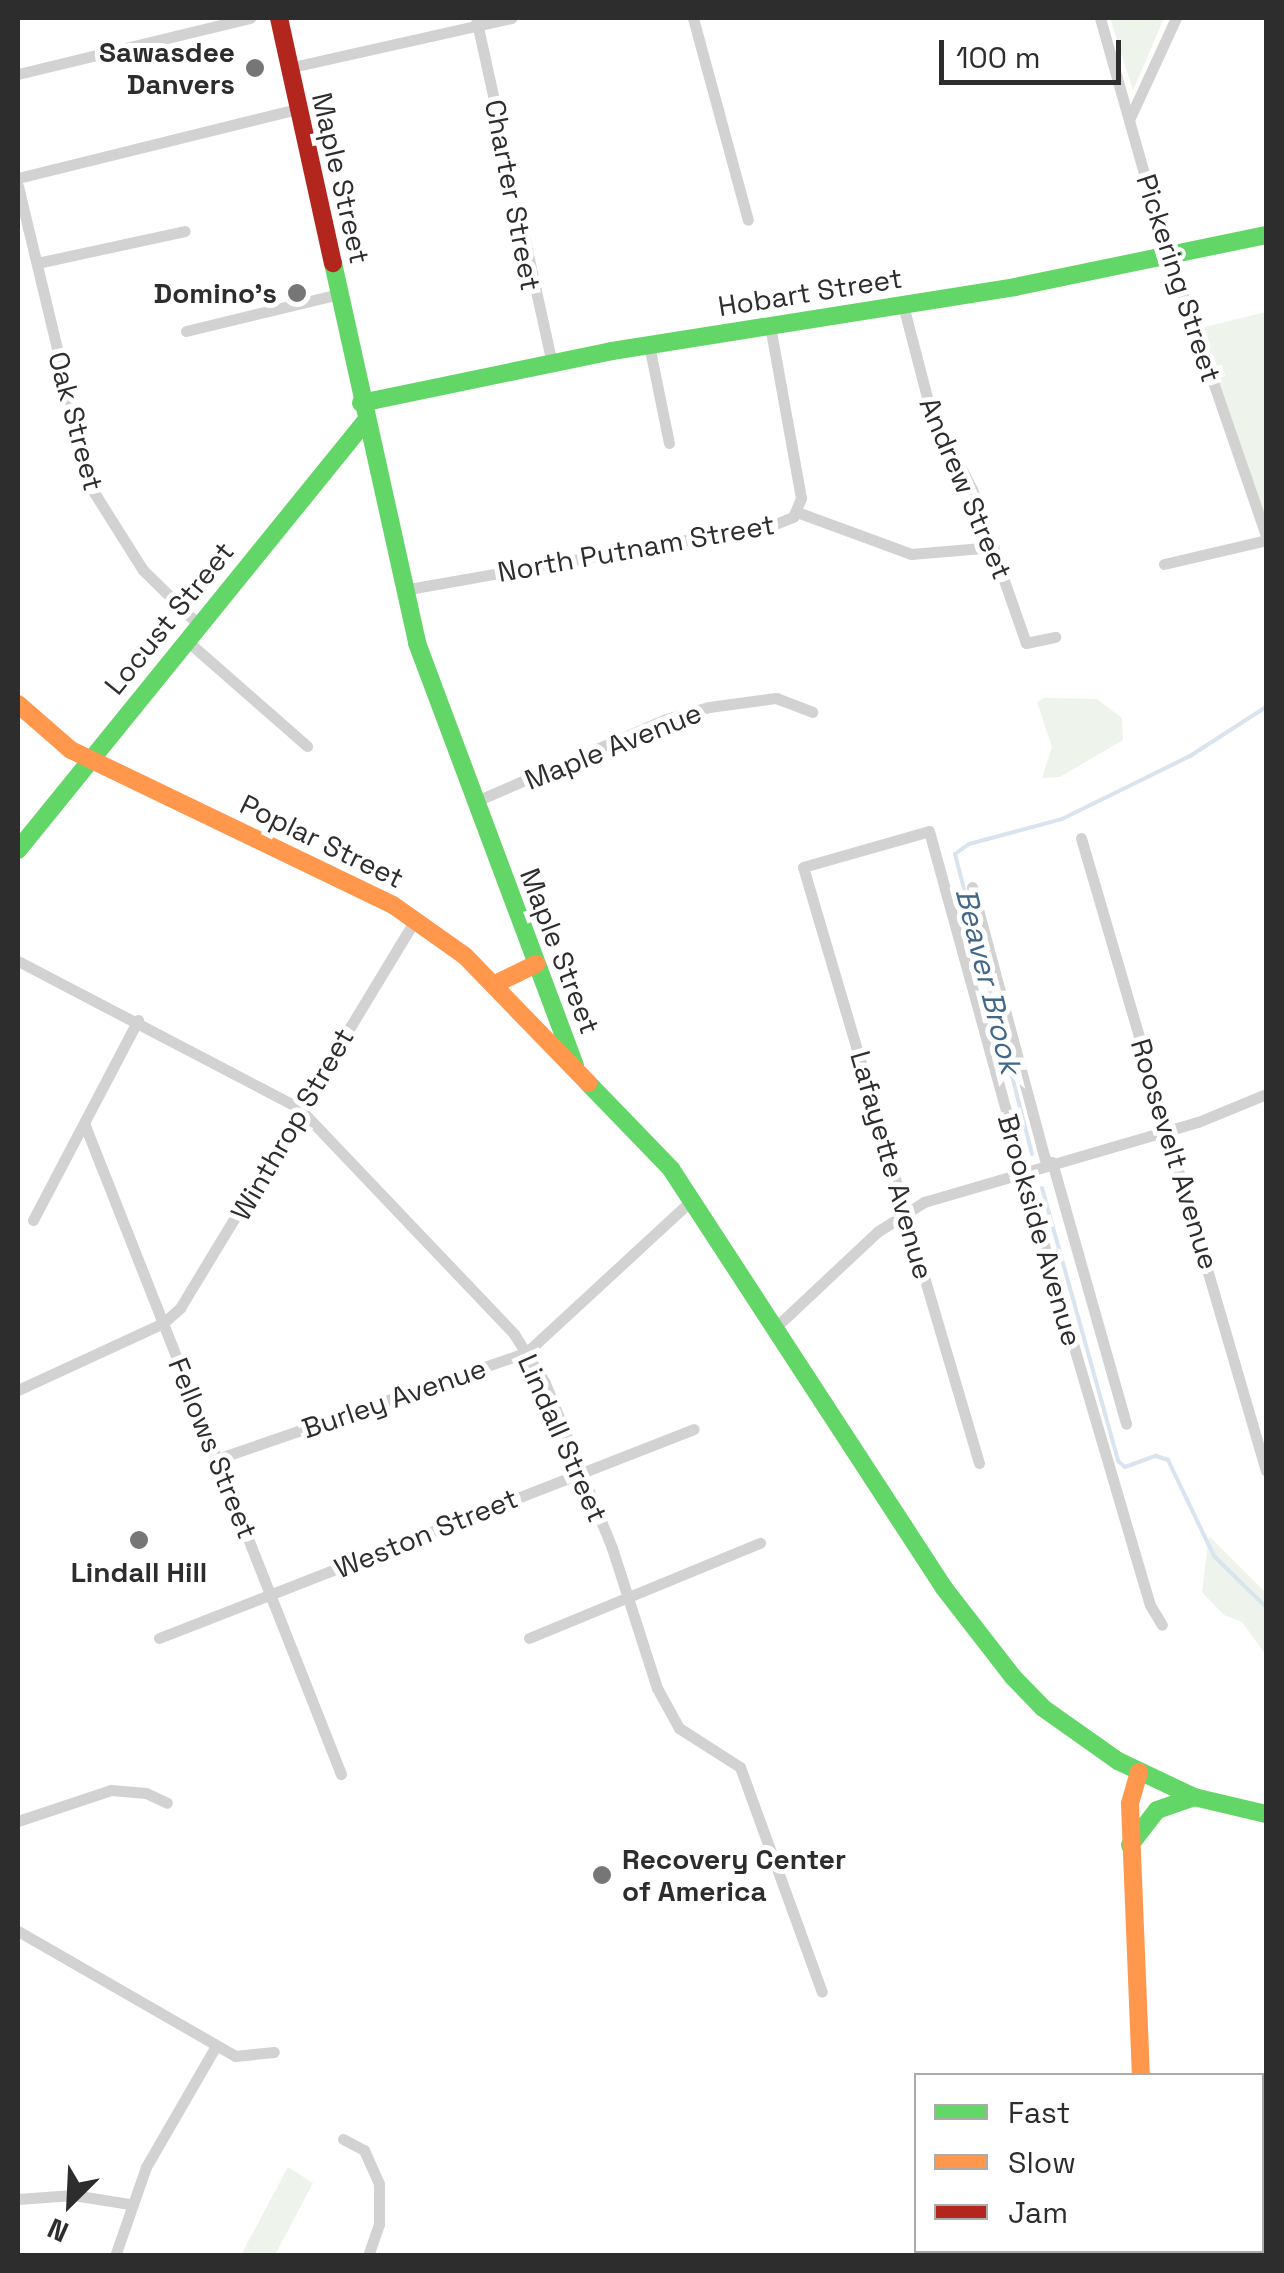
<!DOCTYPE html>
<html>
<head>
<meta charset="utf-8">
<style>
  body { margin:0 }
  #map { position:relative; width:1284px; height:2273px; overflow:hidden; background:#fff; font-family:"Space Grotesk",sans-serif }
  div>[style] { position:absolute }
  .green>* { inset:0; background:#eef3eb }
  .stream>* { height:4px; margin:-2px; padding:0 2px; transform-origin:2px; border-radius:2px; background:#d8e4ef }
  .street>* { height:11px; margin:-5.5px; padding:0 5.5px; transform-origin:5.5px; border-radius:5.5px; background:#d2d2d2 }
  .fast>* { height:18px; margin:-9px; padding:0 9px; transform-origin:9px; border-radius:9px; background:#63d668 }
  .slow>* { height:18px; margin:-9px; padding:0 9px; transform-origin:9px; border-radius:9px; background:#ff974d }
  .jam>* { height:18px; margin:-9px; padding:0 9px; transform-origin:9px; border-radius:9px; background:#b3261e }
  .dots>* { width:28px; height:28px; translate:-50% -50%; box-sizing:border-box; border:5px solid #fff; border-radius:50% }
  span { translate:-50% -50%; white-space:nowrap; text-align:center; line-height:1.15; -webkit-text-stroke:10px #fff; paint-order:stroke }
  .poi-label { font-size:28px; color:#2d2d2d; font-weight:700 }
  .right { translate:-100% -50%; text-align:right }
  .left { translate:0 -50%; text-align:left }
  .street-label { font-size:28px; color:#2d2d2d }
  .water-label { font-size:30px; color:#416789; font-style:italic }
  .frame { position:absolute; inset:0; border:20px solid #2d2d2d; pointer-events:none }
  .legend { position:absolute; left:914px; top:2073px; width:350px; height:180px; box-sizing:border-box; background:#fff; border:2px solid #ababab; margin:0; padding:12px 18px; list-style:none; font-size:30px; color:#2d2d2d }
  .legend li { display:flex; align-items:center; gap:20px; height:50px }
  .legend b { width:50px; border:2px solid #ababab }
  .north { position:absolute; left:20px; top:2153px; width:100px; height:100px; -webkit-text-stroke:8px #fff; paint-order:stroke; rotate:204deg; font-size:28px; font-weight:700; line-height:40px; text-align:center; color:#2d2d2d }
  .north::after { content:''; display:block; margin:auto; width:35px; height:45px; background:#2d2d2d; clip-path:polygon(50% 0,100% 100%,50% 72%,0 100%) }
  .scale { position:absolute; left:939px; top:40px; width:182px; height:45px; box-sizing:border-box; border:5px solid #2d2d2d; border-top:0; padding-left:12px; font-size:30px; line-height:35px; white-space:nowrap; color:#2d2d2d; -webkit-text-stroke:8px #fff; paint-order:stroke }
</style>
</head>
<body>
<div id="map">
  <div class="green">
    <i style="clip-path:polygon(1110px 18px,1164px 18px,1133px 91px)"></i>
    <i style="clip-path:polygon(1266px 312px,1266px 519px,1201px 328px)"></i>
    <i style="clip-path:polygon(1044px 698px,1097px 699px,1122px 718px,1123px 740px,1060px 777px,1042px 778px,1052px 747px,1037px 702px)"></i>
    <i style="clip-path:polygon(1209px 1536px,1266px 1593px,1266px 1655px,1242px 1622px,1224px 1615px,1202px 1592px)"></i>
    <i style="clip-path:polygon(1266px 2032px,1266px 2255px,1156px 2255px,1156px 2250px,1262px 2250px)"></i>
    <i style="clip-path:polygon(288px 2167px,313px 2183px,275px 2255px,241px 2255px)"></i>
  </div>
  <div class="stream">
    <i style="left:1032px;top:1154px;width:310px;rotate:-104.4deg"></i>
    <i style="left:955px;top:854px;width:17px;rotate:-36deg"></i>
    <i style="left:969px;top:844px;width:96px;rotate:-15deg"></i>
    <i style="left:1062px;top:819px;width:143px;rotate:-26.2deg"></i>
    <i style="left:1190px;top:756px;width:90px;rotate:-32.8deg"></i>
    <i style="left:1042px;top:1188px;width:283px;rotate:74.4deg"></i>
    <i style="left:1118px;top:1461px;width:9px;rotate:41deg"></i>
    <i style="left:1125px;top:1467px;width:33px;rotate:-20deg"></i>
    <i style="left:1156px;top:1456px;width:13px;rotate:18deg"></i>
    <i style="left:1168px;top:1460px;width:106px;rotate:64.4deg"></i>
    <i style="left:1214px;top:1556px;width:73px;rotate:44.4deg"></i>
  </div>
  <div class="street">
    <i style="left:476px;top:18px;width:353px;rotate:77.6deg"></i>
    <i style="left:693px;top:18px;width:209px;rotate:74.8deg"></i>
    <i style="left:1100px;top:18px;width:209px;rotate:74.2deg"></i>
    <i style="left:1157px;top:219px;width:335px;rotate:71deg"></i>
    <i style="left:288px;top:68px;width:229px;rotate:-12.6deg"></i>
    <i style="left:18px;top:74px;width:239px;rotate:-13.6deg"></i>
    <i style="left:1129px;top:120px;width:112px;rotate:-65.3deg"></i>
    <i style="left:18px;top:178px;width:287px;rotate:-13.9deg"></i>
    <i style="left:18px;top:186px;width:309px;rotate:76.5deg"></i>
    <i style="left:90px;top:486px;width:99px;rotate:57.8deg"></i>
    <i style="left:143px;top:570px;width:77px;rotate:44.5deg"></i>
    <i style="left:37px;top:263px;width:151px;rotate:-12.2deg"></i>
    <i style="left:903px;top:305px;width:107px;rotate:75.4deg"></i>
    <i style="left:930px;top:409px;width:90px;rotate:62.3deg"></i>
    <i style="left:972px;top:489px;width:163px;rotate:70.7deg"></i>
    <i style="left:1026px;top:643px;width:30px;rotate:-12deg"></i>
    <i style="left:186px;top:331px;width:157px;rotate:-13.6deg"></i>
    <i style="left:649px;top:345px;width:100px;rotate:78.5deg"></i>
    <i style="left:797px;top:512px;width:121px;rotate:20.2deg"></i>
    <i style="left:911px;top:554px;width:83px;rotate:-4.8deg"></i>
    <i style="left:1164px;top:564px;width:105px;rotate:-13.2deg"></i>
    <i style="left:403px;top:590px;width:376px;rotate:-10deg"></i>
    <i style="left:773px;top:525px;width:22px;rotate:-22deg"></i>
    <i style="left:793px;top:517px;width:21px;rotate:-67deg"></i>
    <i style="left:801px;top:498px;width:175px;rotate:-100.2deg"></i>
    <i style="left:186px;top:640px;width:161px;rotate:41.2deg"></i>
    <i style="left:474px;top:802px;width:209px;rotate:-23.4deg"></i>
    <i style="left:666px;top:719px;width:45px;rotate:-15.6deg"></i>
    <i style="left:709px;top:707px;width:68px;rotate:-7.7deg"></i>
    <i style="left:776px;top:698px;width:39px;rotate:21deg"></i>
    <i style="left:1081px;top:838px;width:659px;rotate:73.71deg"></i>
    <i style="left:972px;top:887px;width:286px;rotate:75deg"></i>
    <i style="left:18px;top:961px;width:317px;rotate:27.6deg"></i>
    <i style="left:299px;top:1108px;width:312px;rotate:46.4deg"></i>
    <i style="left:514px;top:1334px;width:58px;rotate:57.7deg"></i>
    <i style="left:545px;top:1383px;width:178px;rotate:67.9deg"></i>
    <i style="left:612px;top:1548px;width:147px;rotate:72.2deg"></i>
    <i style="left:657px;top:1688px;width:46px;rotate:61.2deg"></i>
    <i style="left:679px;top:1728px;width:72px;rotate:32.6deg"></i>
    <i style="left:740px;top:1767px;width:239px;rotate:70deg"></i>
    <i style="left:84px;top:1123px;width:700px;rotate:68.46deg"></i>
    <i style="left:1052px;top:1162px;width:272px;rotate:74.2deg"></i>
    <i style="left:33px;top:1220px;width:226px;rotate:-62.3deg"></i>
    <i style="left:777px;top:1326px;width:137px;rotate:-43.2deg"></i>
    <i style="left:877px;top:1232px;width:56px;rotate:-32.6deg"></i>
    <i style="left:924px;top:1202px;width:285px;rotate:-16.3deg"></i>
    <i style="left:1198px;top:1122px;width:74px;rotate:-22.4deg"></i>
    <i style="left:18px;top:1390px;width:160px;rotate:-24.8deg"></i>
    <i style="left:163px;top:1323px;width:23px;rotate:-41deg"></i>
    <i style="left:180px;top:1308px;width:454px;rotate:-58.8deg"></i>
    <i style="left:217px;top:1459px;width:328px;rotate:-19deg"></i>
    <i style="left:527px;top:1352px;width:226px;rotate:-42.7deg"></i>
    <i style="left:979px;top:1463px;width:621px;rotate:-106.45deg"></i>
    <i style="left:803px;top:867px;width:131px;rotate:-15.9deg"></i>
    <i style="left:929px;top:831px;width:384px;rotate:74.6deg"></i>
    <i style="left:1031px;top:1201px;width:421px;rotate:73.6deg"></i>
    <i style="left:1150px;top:1605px;width:23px;rotate:59deg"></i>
    <i style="left:159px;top:1638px;width:574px;rotate:-21.34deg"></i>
    <i style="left:529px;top:1638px;width:250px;rotate:-22.4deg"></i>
    <i style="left:18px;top:1821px;width:98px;rotate:-18.4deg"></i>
    <i style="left:111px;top:1790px;width:35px;rotate:5deg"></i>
    <i style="left:146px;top:1793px;width:23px;rotate:25deg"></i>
    <i style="left:18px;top:1931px;width:250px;rotate:29.9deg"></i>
    <i style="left:235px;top:2056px;width:39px;rotate:-6deg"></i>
    <i style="left:343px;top:2139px;width:24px;rotate:28deg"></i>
    <i style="left:364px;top:2150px;width:37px;rotate:66deg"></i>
    <i style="left:379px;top:2184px;width:40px;rotate:90deg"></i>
    <i style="left:379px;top:2224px;width:34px;rotate:109deg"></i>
    <i style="left:18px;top:2199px;width:55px;rotate:-4.2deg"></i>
    <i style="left:73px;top:2195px;width:58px;rotate:9deg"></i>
    <i style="left:115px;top:2256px;width:94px;rotate:-70.8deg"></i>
    <i style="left:146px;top:2167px;width:140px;rotate:-60deg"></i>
  </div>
  <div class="fast">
    <i style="left:333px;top:263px;width:389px;rotate:77.5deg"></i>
    <i style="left:417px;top:643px;width:451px;rotate:69.5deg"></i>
    <i style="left:361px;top:403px;width:256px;rotate:-11.7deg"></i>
    <i style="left:612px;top:351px;width:408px;rotate:-9deg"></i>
    <i style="left:1015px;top:287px;width:256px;rotate:-11.7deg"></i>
    <i style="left:18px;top:850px;width:550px;rotate:-50.98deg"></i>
    <i style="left:588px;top:1083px;width:120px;rotate:46deg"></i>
    <i style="left:671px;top:1169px;width:500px;rotate:56.91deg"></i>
    <i style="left:944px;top:1588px;width:113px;rotate:52.2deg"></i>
    <i style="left:1013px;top:1677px;width:43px;rotate:45.9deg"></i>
    <i style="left:1043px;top:1708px;width:92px;rotate:35.2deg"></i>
    <i style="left:1118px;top:1761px;width:84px;rotate:25.3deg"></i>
    <i style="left:1194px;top:1797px;width:74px;rotate:13.3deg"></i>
    <i style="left:1130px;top:1845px;width:44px;rotate:-52.4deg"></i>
    <i style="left:1157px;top:1810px;width:39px;rotate:-19deg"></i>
    <i style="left:1146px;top:2250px;width:6px;rotate:90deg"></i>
  </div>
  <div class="slow">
    <i style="left:18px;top:704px;width:70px;rotate:41deg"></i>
    <i style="left:71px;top:750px;width:357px;rotate:25.7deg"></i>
    <i style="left:393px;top:905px;width:88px;rotate:35.3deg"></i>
    <i style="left:465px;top:956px;width:177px;rotate:45.9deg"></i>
    <i style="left:495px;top:984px;width:46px;rotate:-26deg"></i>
    <i style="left:1139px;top:1772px;width:33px;rotate:106deg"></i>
    <i style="left:1130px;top:1804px;width:272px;rotate:87.7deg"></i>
  </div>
  <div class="jam">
    <i style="left:279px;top:18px;width:251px;rotate:77.6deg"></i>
  </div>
  <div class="dots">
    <i style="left:255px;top:68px;background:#767676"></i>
    <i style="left:297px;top:293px;background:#767676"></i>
    <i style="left:139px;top:1540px;background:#767676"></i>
    <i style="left:602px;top:1875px;background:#767676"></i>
  </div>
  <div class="poi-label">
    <span class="right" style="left:235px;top:68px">Sawasdee<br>Danvers</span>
    <span class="right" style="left:277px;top:293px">Domino's</span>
    <span style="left:139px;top:1572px">Lindall Hill</span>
    <span class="left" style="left:622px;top:1875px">Recovery Center<br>of America</span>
  </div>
  <div class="street-label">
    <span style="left:341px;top:178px;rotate:77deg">Maple Street</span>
    <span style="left:513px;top:195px;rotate:79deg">Charter Street</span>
    <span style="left:1179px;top:278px;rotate:72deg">Pickering Street</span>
    <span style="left:810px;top:292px;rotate:-9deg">Hobart Street</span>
    <span style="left:76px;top:421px;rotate:75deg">Oak Street</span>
    <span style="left:966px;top:488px;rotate:67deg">Andrew Street</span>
    <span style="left:636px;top:548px;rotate:-10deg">North Putnam Street</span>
    <span style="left:169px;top:618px;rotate:-51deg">Locust Street</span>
    <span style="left:613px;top:746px;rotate:-22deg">Maple Avenue</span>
    <span style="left:322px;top:841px;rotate:26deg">Poplar Street</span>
    <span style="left:560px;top:951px;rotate:69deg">Maple Street</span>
    <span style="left:292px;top:1124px;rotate:-60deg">Winthrop Street</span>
    <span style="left:1175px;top:1154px;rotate:73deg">Roosevelt Avenue</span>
    <span style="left:892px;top:1165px;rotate:74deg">Lafayette Avenue</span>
    <span style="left:1040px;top:1230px;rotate:74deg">Brookside Avenue</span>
    <span style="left:394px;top:1398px;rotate:-19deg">Burley Avenue</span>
    <span style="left:563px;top:1438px;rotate:66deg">Lindall Street</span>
    <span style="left:213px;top:1448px;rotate:68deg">Fellows Street</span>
    <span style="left:426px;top:1533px;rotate:-22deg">Weston Street</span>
  </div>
  <div class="water-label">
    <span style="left:988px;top:981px;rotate:76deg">Beaver Brook</span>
  </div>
  <div class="frame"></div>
  <ul class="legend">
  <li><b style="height:12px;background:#63d668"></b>Fast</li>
  <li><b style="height:12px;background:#ff974d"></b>Slow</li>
  <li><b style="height:12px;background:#b3261e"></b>Jam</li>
  </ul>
  <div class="north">N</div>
  <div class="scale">100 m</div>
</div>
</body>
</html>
